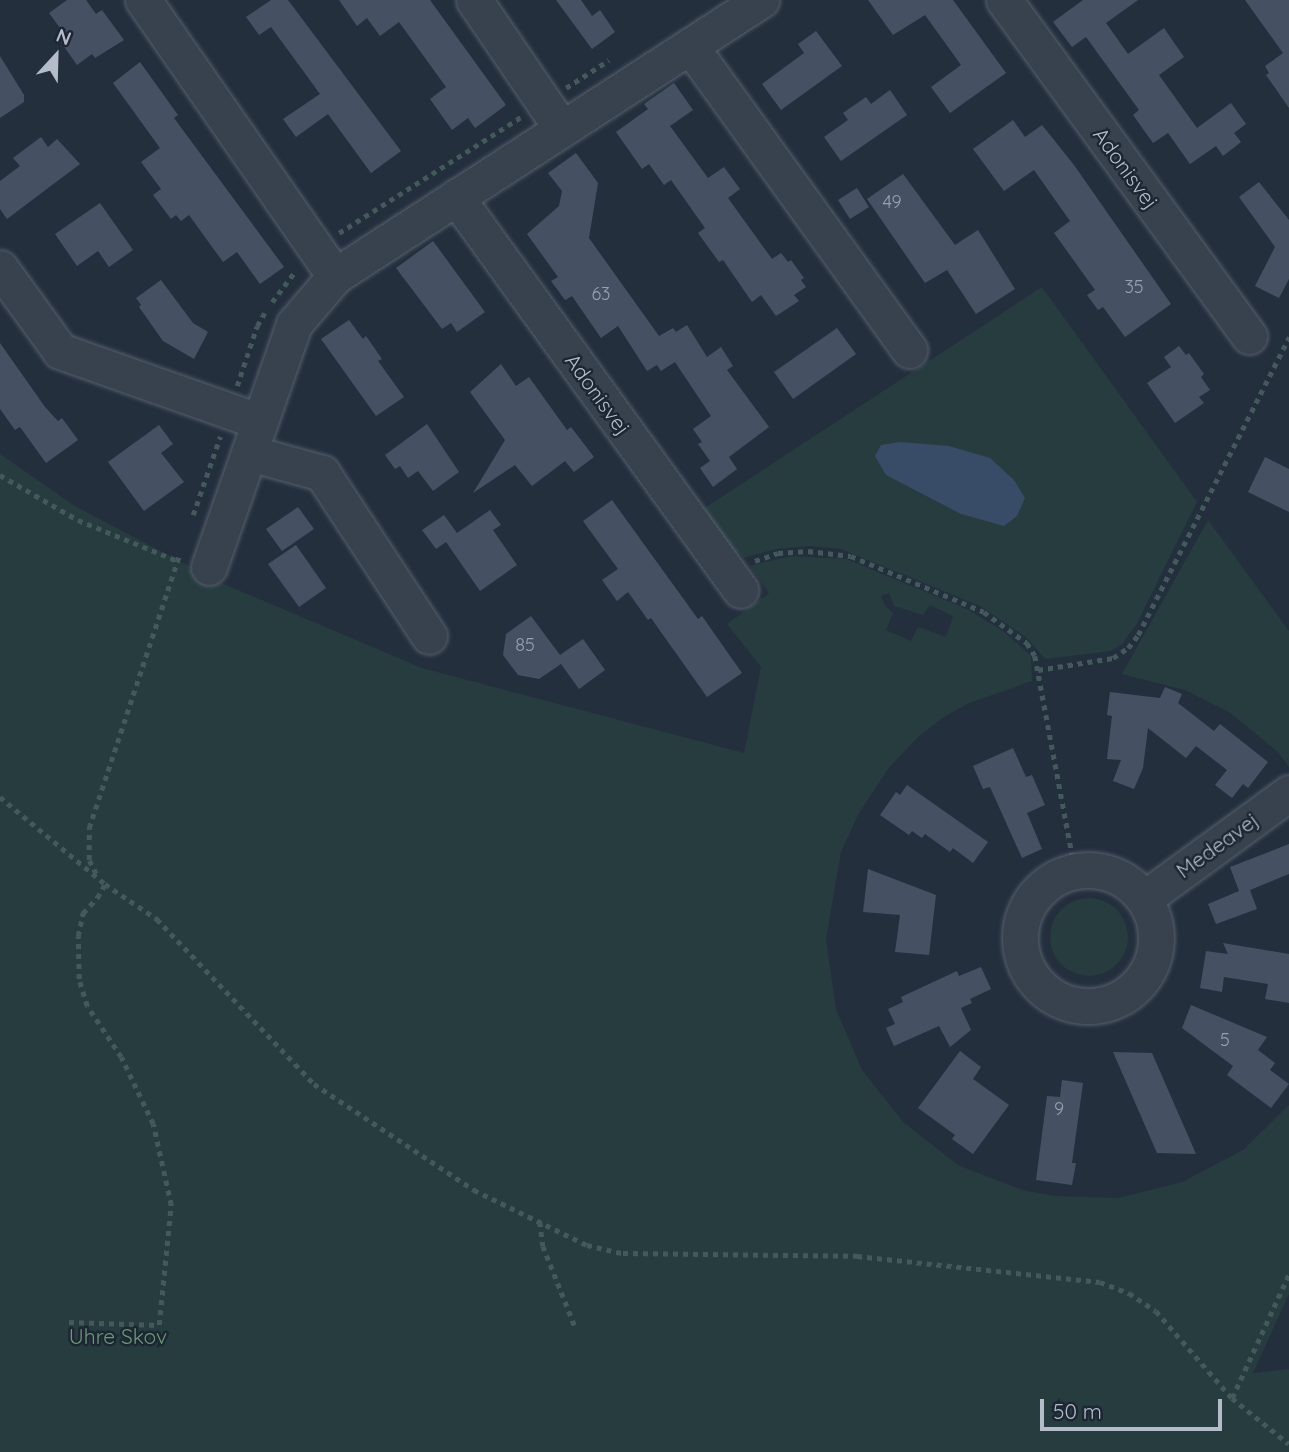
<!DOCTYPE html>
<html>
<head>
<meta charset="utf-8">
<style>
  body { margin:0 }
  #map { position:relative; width:1289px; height:1452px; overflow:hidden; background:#242f3e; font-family:Quicksand,sans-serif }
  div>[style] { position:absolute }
  .green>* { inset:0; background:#263c3f }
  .round { border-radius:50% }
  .water>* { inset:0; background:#394c67 }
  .building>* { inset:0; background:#455162 }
  .path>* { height:4.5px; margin-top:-2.25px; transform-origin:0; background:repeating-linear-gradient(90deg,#44595c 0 5px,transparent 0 10px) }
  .roads { filter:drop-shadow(0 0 2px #565f6c) drop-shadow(0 0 2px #565f6c) }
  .minor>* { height:35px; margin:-17.5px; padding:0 17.5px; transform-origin:17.5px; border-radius:17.5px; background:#38414e }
  .minor>.ring { margin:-17.5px; padding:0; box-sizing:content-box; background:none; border:35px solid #38414e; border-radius:50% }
  span { translate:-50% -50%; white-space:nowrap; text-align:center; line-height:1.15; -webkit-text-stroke:5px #1d2633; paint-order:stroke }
  .number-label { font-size:18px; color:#98a1af }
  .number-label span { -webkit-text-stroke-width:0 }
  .street-label { font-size:21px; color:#b4bcc9 }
  .park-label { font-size:21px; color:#6b9a76 }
  .north { position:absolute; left:21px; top:21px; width:70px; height:70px; -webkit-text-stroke:5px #1d2633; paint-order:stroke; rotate:22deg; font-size:19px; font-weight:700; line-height:28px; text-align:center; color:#b4bcc9 }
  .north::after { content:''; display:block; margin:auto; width:24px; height:32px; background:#b4bcc9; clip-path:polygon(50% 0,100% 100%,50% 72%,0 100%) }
  .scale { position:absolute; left:1040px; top:1399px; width:182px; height:32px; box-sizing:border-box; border:4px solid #b4bcc9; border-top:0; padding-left:9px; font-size:21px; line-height:24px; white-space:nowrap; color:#b4bcc9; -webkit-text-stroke:5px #1d2633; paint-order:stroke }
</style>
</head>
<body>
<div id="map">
  <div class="green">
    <i style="clip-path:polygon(1042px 287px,1197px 502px,1136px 625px,1122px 644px,1111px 651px,1045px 659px,1026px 637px,980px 606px,841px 549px,810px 546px,776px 549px,743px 558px,739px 552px,728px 561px,694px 515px)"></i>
    <i style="clip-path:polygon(evenodd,0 454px,75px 506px,219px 582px,422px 668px,744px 753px,761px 667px,727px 624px,769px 593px,750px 566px,791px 556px,846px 559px,967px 609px,1003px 631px,1031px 656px,1032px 681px,969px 703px,942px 718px,917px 738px,888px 769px,859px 813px,841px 852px,826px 939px,836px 1009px,862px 1070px,903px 1122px,958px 1165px,1022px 1190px,1054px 1196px,1118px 1198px,1182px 1182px,1243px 1150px,1289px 1105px,1289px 1294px,1253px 1373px,1289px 1369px,1289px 1452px,0 1452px,0 454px,889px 593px,894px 606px,923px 615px,930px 605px,953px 616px,946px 637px,918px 627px,911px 641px,886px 630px,893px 613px,886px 607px,881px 596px,889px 593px)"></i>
    <i style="clip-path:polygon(1208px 520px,1289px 631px,1289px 767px,1278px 752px,1229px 712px,1185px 690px,1122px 674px)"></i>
    <i class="round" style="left:1050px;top:898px;width:78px;height:78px"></i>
  </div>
  <div class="water">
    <i style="clip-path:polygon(900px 442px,949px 446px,990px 458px,1014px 480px,1025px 498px,1017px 516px,1004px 526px,961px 514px,886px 475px,875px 456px,881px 445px)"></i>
  </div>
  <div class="building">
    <i style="clip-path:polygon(67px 0,86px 0,96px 14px,102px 10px,124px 40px,95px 58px,92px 54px,77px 65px,60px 41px,66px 36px,49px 13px)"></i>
    <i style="clip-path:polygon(271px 0,288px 0,401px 151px,371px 173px,328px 114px,296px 137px,283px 119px,320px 94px,271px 27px,259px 35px,246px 17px)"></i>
    <i style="clip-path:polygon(339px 0,430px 0,506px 105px,475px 128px,468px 118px,452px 130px,430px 99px,446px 87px,399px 22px,380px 36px,367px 18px,357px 26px)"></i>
    <i style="clip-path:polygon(556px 0,581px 0,592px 16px,600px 10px,615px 32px,592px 49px)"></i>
    <i style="clip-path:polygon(868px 0,953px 0,1006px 73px,950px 113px,931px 87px,961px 65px,925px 15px,893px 35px)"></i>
    <i style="clip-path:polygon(1083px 0,1138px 0,1106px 23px,1128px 54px,1164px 28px,1184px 57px,1159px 75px,1197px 128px,1231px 103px,1246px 124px,1234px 133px,1241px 142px,1223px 156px,1216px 146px,1190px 164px,1168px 133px,1153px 143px,1133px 115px,1139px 110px,1086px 37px,1072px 47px,1053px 22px)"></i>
    <i style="clip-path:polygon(1245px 0,1289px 0,1289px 108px,1266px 75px,1269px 73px,1265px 66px,1283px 53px)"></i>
    <i style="clip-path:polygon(816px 31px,842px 66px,781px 110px,762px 84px,804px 53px,798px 44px)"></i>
    <i style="clip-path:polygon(0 56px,24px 95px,24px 102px,0 118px)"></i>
    <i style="clip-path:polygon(140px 62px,178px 115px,174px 118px,284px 267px,260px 284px,237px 252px,223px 262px,189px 215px,181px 221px,176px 215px,171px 219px,153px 195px,161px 189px,141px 162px,160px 148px,113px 83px)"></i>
    <i style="clip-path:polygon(674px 83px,693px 110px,670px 126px,708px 178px,724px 167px,740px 189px,728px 198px,772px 259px,781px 253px,788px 262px,791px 260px,804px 278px,801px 280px,806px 287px,794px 295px,799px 301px,776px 316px,761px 295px,752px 302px,723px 260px,719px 262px,698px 233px,705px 228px,671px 180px,664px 185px,649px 164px,642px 169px,616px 132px,648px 109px,644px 104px)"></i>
    <i style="clip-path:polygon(890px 90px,907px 115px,841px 161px,824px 137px,848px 120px,843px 113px,866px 97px,871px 104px)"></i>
    <i style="clip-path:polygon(1013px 120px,1025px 137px,1042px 125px,1074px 165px,1171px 304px,1125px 337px,1103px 307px,1098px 310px,1087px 295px,1095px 290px,1054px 233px,1070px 221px,1034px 170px,1004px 191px,973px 149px)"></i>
    <i style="clip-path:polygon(41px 137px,48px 147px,57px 139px,80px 164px,7px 219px,0 209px,0 181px,20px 166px,13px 158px)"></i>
    <i style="clip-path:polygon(576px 153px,598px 183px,589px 238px,659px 336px,673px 328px,676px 332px,687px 325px,707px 357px,721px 347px,733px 366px,727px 370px,769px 427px,729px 457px,737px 469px,713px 487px,700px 468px,710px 461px,698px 444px,702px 442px,693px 429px,711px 416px,675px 362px,661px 371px,657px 365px,647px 371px,618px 326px,601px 338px,572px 296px,565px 300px,551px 281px,558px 277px,527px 234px,559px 206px,562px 191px,548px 173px)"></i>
    <i style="clip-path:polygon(903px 174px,955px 245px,978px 230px,1015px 289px,976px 314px,947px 270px,925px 283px,867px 199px)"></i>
    <i style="clip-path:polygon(1259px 182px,1289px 220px,1289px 279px,1279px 298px,1255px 286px,1275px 247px,1239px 197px)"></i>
    <i style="clip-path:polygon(857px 188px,869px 207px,850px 219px,838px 200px)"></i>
    <i style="clip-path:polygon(100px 203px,133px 250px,109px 267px,98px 251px,77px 266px,55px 234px)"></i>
    <i style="clip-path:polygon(433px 241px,485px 312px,457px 332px,451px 323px,442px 329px,396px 268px)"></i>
    <i style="clip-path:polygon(161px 280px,193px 323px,208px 332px,194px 359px,163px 341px,139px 307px,141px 305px,136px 298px)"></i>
    <i style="clip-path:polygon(349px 320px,363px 339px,366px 336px,382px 359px,378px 361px,404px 397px,376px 416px,321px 339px)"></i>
    <i style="clip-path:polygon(837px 328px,856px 354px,793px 399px,774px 372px)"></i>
    <i style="clip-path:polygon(0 343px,45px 407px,58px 421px,62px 418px,78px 440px,46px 463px,20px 427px,15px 430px,0 409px)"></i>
    <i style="clip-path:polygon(1179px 346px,1186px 355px,1189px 353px,1204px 374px,1201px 377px,1210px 390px,1199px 397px,1204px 403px,1175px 423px,1147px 383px,1171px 367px,1164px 357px)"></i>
    <i style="clip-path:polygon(501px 364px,516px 386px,529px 377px,567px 430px,571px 427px,594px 457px,574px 472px,565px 461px,532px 486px,515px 465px,473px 493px,505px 440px,470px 392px)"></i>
    <i style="clip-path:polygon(427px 424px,459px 472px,433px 491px,418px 471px,408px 478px,400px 466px,395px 469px,385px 455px)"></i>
    <i style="clip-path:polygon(159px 425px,173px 444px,161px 453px,184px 482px,144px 511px,108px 462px)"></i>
    <i style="clip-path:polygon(1265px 457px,1289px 469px,1289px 512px,1248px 492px)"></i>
    <i style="clip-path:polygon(612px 500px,698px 619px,702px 616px,742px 673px,707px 697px,651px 618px,648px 620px,628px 592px,617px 601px,602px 580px,618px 569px,583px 521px)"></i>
    <i style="clip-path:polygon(298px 507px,314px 529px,282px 551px,266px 529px)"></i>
    <i style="clip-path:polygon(490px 510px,501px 525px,493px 530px,517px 565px,480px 591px,446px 542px,436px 549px,422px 530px,444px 515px,457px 533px)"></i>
    <i style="clip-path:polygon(296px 545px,326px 588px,299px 607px,268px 564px)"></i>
    <i style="clip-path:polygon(531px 616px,560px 655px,583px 639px,605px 670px,579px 689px,561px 664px,539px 679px,518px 675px,503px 655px,506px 634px)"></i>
    <i style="clip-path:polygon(1165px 687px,1182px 694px,1178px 703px,1214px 731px,1220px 724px,1268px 762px,1248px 788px,1243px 784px,1232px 798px,1215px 785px,1227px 770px,1196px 746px,1186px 758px,1148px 728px,1143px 768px,1134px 789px,1113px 781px,1121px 760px,1107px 759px,1112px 716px,1107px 715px,1110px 692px,1160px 698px)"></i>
    <i style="clip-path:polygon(1013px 748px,1026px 777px,1032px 775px,1045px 805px,1027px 813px,1042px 849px,1022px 858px,990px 787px,983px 789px,973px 766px)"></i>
    <i style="clip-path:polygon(907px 785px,988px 842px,973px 863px,953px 848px,950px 852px,925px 834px,922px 838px,912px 831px,909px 835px,880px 815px,896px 792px,900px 795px)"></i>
    <i style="clip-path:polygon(1289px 844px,1289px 874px,1250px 890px,1257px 909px,1216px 924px,1208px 904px,1239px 891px,1230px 867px)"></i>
    <i style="clip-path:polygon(868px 869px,936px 895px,929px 955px,895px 952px,900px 915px,863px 912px)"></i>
    <i style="clip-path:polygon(1223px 943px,1289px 954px,1289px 1003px,1265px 999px,1268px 984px,1224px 977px,1222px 992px,1200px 988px,1206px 951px,1228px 954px)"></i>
    <i style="clip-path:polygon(981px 967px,991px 989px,970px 999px,972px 1003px,961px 1008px,971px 1030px,950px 1047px,939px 1026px,894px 1046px,886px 1028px,895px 1024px,888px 1009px,903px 1002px,901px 997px,957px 971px,959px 976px)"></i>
    <i style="clip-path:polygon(1191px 1005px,1267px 1037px,1258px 1050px,1275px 1063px,1270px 1070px,1289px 1084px,1271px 1108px,1227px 1075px,1233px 1066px,1182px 1028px)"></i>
    <i style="clip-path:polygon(960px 1051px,981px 1067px,973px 1079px,1009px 1105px,973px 1154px,952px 1139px,955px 1135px,918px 1108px)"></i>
    <i style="clip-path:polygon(1113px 1052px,1152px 1053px,1196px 1154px,1157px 1153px)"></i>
    <i style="clip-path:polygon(1062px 1080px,1083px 1083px,1072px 1163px,1076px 1163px,1072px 1185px,1036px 1180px,1047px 1096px,1060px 1097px)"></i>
  </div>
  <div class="path">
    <i style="left:566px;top:88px;width:51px;rotate:-33.1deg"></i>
    <i style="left:339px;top:233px;width:216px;rotate:-32.5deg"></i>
    <i style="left:272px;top:302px;width:40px;rotate:-53deg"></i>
    <i style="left:237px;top:386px;width:63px;rotate:-71.6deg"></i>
    <i style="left:257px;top:326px;width:16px;rotate:-60deg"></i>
    <i style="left:0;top:475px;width:90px;rotate:30deg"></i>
    <i style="left:78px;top:520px;width:108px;rotate:22.3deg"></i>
    <i style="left:193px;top:515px;width:83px;rotate:-70.9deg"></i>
    <i style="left:755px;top:561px;width:24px;rotate:-19deg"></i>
    <i style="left:778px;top:553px;width:30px;rotate:-4deg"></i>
    <i style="left:808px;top:551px;width:43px;rotate:6.6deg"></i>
    <i style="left:851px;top:556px;width:144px;rotate:22.8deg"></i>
    <i style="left:984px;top:612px;width:53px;rotate:35.8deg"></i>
    <i style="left:1027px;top:643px;width:15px;rotate:58deg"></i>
    <i style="left:1035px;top:656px;width:218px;rotate:79.4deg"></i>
    <i style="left:1038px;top:670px;width:76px;rotate:-9.1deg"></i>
    <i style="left:1113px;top:658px;width:18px;rotate:-34deg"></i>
    <i style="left:1128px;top:648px;width:16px;rotate:-52deg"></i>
    <i style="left:1138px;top:635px;width:334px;rotate:-63.1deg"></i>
    <i style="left:0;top:797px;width:136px;rotate:39.6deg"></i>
    <i style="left:105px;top:884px;width:63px;rotate:33.9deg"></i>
    <i style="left:157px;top:919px;width:228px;rotate:46.4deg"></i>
    <i style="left:314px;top:1084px;width:192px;rotate:33.5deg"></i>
    <i style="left:474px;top:1190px;width:126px;rotate:26deg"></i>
    <i style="left:587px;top:1245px;width:37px;rotate:13deg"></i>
    <i style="left:623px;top:1253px;width:234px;rotate:0.7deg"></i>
    <i style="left:857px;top:1256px;width:244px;rotate:6.1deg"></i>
    <i style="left:1100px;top:1282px;width:31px;rotate:21deg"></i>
    <i style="left:1129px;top:1293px;width:32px;rotate:34deg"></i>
    <i style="left:1156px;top:1311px;width:116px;rotate:48.9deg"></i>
    <i style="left:1232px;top:1398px;width:73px;rotate:38.9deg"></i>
    <i style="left:96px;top:874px;width:16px;rotate:-117deg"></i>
    <i style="left:89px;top:860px;width:32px;rotate:-90deg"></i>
    <i style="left:89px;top:828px;width:287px;rotate:-71.7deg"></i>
    <i style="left:540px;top:1222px;width:24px;rotate:83deg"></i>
    <i style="left:543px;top:1246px;width:89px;rotate:68.3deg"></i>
    <i style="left:69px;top:1322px;width:90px;rotate:1.9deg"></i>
    <i style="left:159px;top:1325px;width:121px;rotate:-84.3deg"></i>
    <i style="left:171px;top:1205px;width:83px;rotate:-102.5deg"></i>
    <i style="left:153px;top:1124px;width:74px;rotate:-115.5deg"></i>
    <i style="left:121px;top:1057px;width:61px;rotate:-123.7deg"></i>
    <i style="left:87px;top:1006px;width:28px;rotate:-107deg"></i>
    <i style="left:79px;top:979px;width:43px;rotate:-91.3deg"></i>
    <i style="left:78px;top:936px;width:24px;rotate:-78deg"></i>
    <i style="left:83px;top:913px;width:21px;rotate:-47deg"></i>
    <i style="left:97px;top:898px;width:16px;rotate:-60deg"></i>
    <i style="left:1232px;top:1398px;width:136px;rotate:-65.3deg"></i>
  </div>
  <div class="roads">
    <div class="minor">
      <i style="left:143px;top:0;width:336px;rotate:55.2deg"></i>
      <i style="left:474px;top:0;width:156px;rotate:55.7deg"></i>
      <i style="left:1004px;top:0;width:416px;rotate:53.9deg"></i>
      <i style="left:690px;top:46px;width:375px;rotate:54.2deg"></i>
      <i style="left:456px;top:197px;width:485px;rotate:54.1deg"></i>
      <i style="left:0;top:268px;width:102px;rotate:54.1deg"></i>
      <i style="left:60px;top:351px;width:212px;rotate:19.5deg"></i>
      <i style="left:249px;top:453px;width:76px;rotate:15.3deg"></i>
      <i style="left:322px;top:473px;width:195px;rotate:56.7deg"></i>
      <i style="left:209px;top:567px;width:257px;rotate:-70.7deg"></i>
      <i style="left:294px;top:324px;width:63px;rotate:-49.5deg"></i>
      <i style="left:335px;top:276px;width:508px;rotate:-32.94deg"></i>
      <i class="ring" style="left:1020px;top:870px;width:101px;height:101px"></i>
      <i style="left:1145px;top:898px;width:178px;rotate:-36.1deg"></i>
    </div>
  </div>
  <div class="number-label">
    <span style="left:892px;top:202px">49</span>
    <span style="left:1134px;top:287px">35</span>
    <span style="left:601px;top:294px">63</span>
    <span style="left:525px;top:645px">85</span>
    <span style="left:1225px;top:1040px">5</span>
    <span style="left:1059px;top:1109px">9</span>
  </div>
  <div class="street-label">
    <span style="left:1126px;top:168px;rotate:54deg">Adonisvej</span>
    <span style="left:598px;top:394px;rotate:54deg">Adonisvej</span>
    <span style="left:1217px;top:845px;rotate:-36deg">Medeavej</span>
  </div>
  <div class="park-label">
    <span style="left:118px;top:1336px">Uhre Skov</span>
  </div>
  <div class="north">N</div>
  <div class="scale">50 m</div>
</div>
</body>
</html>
